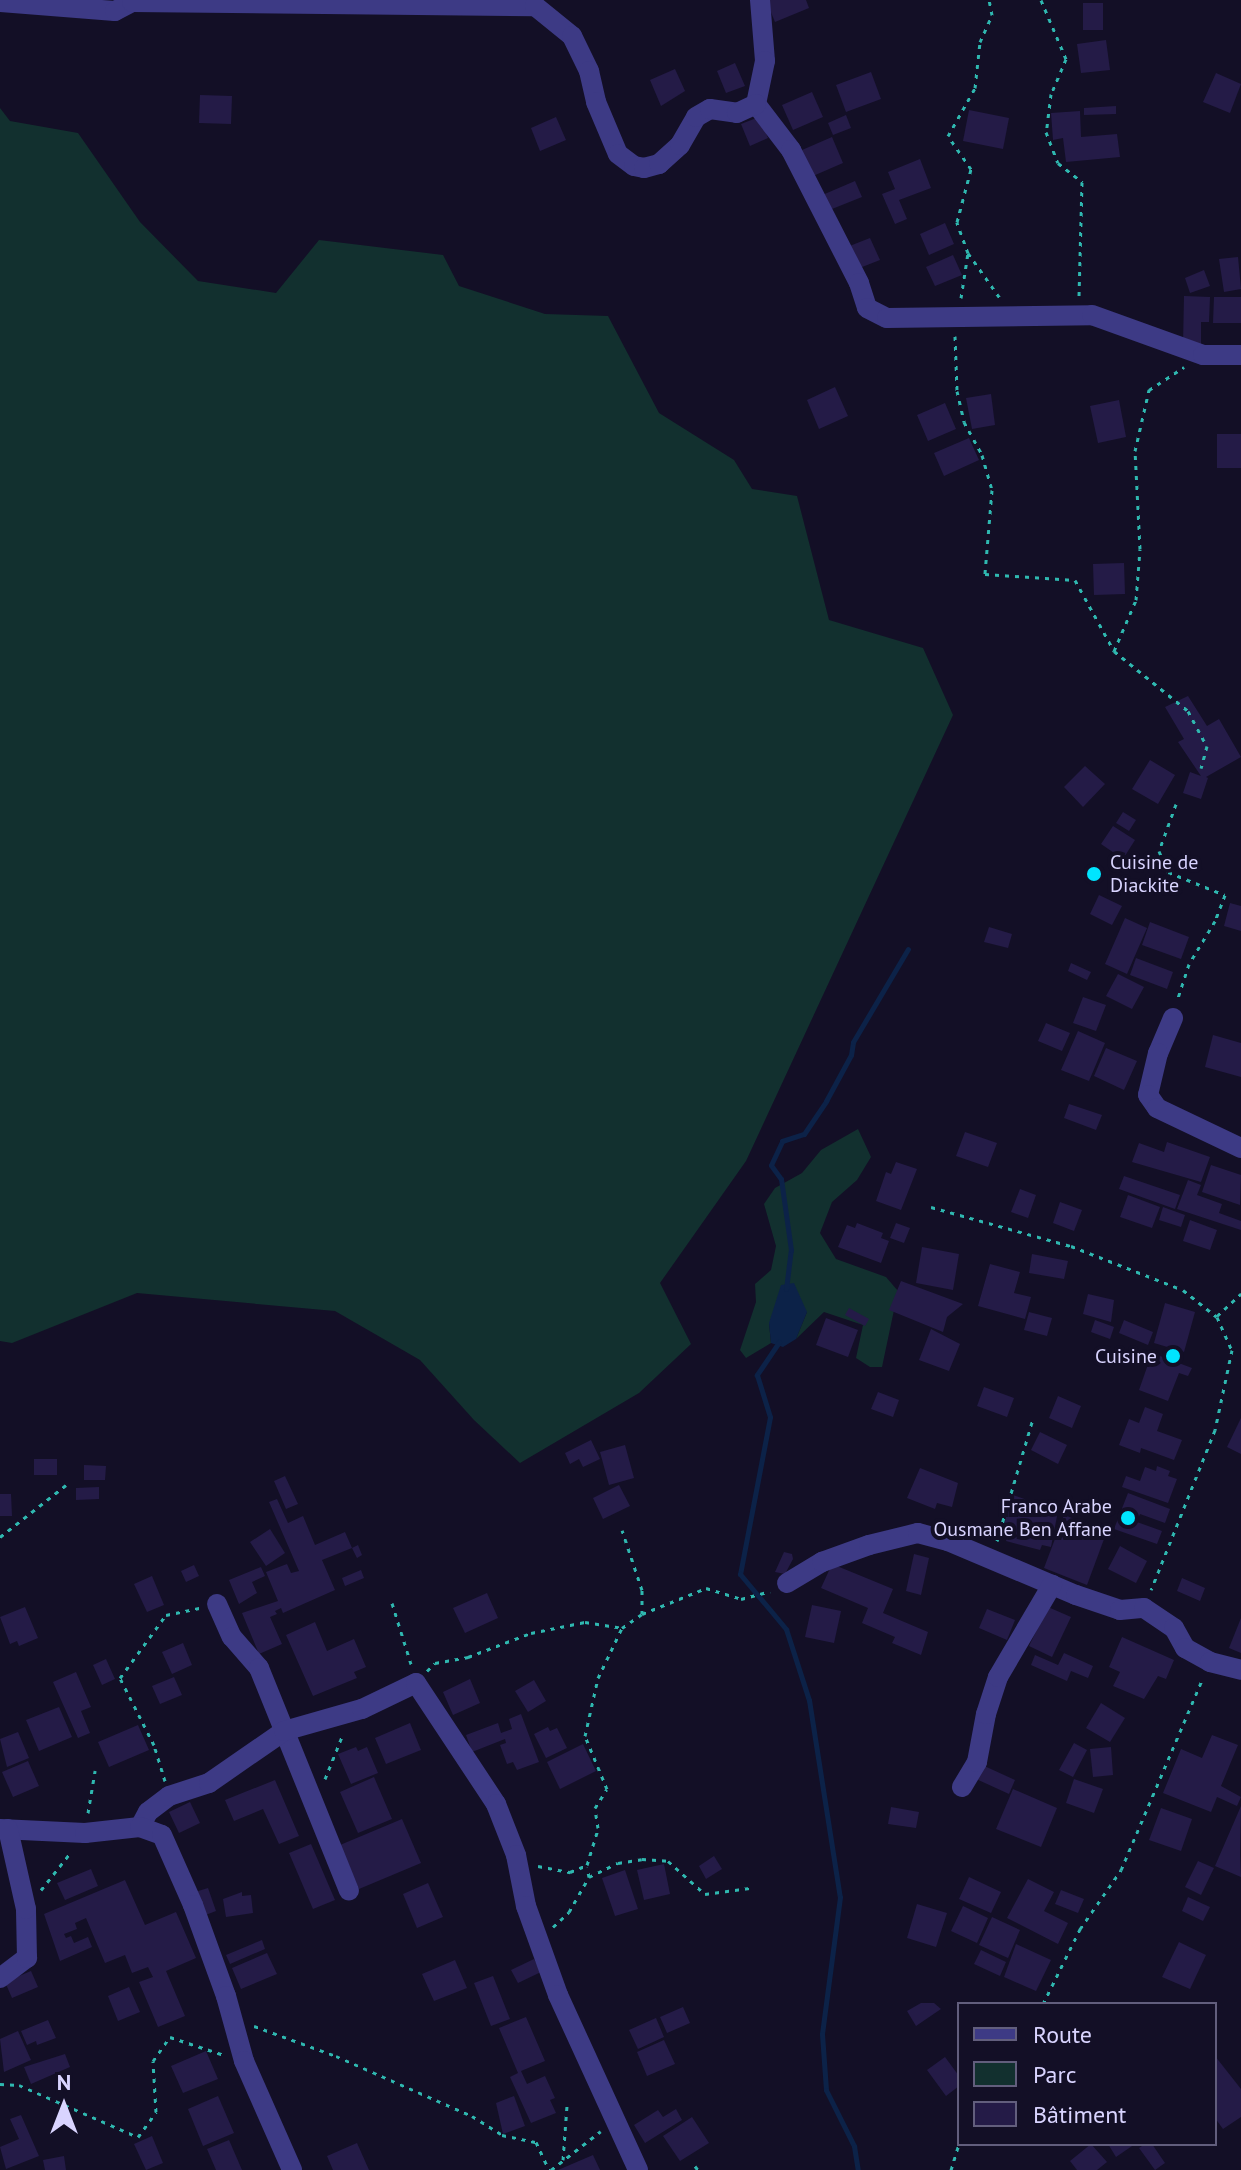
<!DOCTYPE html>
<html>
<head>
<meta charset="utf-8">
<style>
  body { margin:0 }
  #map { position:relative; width:1241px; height:2170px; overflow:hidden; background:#130f26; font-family:"PT Sans",sans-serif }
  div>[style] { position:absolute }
  .green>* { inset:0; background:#12302f }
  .water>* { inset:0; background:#0c2248 }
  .stream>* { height:5px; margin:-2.5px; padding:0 2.5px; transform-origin:2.5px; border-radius:2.5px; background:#0c2248 }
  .building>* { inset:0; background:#241b47 }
  .path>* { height:3px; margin-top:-1.5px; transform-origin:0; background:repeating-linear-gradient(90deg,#2fb8b0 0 4px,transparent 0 10px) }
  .minor>* { height:20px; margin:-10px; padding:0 10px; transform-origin:10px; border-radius:10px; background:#3d3a85 }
  .dots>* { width:22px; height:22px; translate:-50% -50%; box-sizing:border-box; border:4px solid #130f26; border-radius:50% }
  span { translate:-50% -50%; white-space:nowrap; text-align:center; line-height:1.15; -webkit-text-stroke:8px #130f26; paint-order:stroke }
  .poi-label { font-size:20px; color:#d9d4ff }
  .left { translate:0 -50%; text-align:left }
  .right { translate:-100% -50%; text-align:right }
  .legend { position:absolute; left:957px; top:2002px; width:260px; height:144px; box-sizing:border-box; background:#130f26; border:2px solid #625e7d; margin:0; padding:10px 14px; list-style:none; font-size:24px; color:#d9d4ff }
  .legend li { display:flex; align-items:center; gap:16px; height:40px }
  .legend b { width:40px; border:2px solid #625e7d }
  .north { position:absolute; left:24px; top:2066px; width:80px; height:80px; -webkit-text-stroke:6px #130f26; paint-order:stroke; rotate:0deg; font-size:22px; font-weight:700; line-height:32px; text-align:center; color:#d9d4ff }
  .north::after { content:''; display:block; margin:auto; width:28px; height:36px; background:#d9d4ff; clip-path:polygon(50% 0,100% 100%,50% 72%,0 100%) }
</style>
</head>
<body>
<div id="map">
  <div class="green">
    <i style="clip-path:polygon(0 108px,10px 121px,78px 133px,140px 222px,198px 281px,276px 293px,319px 240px,443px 255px,459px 286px,545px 314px,608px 316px,659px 413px,734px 460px,752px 489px,797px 496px,829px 620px,923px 648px,953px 715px,746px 1161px,660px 1283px,691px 1344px,639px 1393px,520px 1463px,474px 1420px,420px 1360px,335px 1311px,137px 1293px,12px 1343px,0 1341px)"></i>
    <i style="clip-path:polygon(858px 1129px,871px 1157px,857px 1180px,832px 1202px,820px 1233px,836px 1259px,886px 1277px,898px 1291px,882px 1367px,870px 1367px,856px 1358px,863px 1325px,824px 1312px,796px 1339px,807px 1312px,769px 1323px,771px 1343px,746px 1358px,740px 1350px,756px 1302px,755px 1284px,771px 1270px,776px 1246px,764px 1204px,775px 1188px,802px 1173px,821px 1150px)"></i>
  </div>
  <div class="water">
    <i style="clip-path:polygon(794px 1283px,807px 1312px,796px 1339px,783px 1347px,771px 1343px,769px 1323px,781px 1285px)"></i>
  </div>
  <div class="stream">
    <i style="left:786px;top:1289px;width:39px;rotate:-83deg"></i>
    <i style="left:791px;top:1250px;width:72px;rotate:-98deg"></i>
    <i style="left:781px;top:1179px;width:17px;rotate:-126deg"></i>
    <i style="left:771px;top:1165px;width:26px;rotate:-65deg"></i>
    <i style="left:782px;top:1141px;width:23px;rotate:-18deg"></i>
    <i style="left:804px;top:1134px;width:40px;rotate:-56deg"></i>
    <i style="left:826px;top:1101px;width:52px;rotate:-61.5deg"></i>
    <i style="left:851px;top:1055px;width:13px;rotate:-81deg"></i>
    <i style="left:853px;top:1042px;width:108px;rotate:-59.4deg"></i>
    <i style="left:779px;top:1342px;width:40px;rotate:124deg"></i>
    <i style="left:757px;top:1375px;width:44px;rotate:72.8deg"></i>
    <i style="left:770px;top:1417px;width:160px;rotate:100.8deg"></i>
    <i style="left:740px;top:1574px;width:72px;rotate:50.1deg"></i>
    <i style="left:786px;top:1629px;width:75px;rotate:72.1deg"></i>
    <i style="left:809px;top:1700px;width:199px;rotate:81.1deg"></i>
    <i style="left:840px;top:1897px;width:138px;rotate:97.5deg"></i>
    <i style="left:822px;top:2034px;width:56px;rotate:85.9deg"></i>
    <i style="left:826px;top:2090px;width:63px;rotate:63.4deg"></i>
    <i style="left:854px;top:2146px;width:24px;rotate:81deg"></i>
  </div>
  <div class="building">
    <i style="clip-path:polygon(766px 0,806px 0,809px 8px,775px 22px)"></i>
    <i style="clip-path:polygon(1083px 3px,1103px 3px,1103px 30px,1083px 30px)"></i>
    <i style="clip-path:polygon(1106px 40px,1110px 70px,1081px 73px,1077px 44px)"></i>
    <i style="clip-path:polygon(735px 63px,745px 86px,726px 93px,717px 71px)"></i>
    <i style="clip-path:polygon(675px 69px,685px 91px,661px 106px,650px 80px)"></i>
    <i style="clip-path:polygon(871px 72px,881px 99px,846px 112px,836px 85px)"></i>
    <i style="clip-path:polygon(1216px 73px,1241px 84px,1230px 113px,1203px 102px)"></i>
    <i style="clip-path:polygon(812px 92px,823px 117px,793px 130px,782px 105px)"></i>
    <i style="clip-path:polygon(200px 95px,232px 96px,231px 124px,199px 123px)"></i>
    <i style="clip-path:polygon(1116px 106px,1116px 114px,1084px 115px,1084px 108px)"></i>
    <i style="clip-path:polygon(969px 110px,1009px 118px,1003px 149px,963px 141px)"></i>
    <i style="clip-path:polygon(1080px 111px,1081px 137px,1117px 134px,1120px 157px,1066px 162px,1063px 138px,1053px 140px,1051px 113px)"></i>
    <i style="clip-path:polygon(846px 115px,851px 128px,833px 135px,828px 123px)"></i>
    <i style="clip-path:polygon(556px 117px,566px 140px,540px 151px,531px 128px)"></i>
    <i style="clip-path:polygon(759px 117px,768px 138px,750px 146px,741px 124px)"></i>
    <i style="clip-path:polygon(832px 137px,843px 163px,813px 176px,802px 150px)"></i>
    <i style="clip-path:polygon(920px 159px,931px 188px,899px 200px,907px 219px,895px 224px,882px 194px,895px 189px,888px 172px)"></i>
    <i style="clip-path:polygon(855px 181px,862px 197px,827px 211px,820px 196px)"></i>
    <i style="clip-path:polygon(945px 223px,954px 244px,929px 255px,920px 234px)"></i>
    <i style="clip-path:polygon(870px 238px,880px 260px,857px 269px,847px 247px)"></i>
    <i style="clip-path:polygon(953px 255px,962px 275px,935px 286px,926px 267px)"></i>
    <i style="clip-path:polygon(1238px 257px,1241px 289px,1224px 292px,1219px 259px)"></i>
    <i style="clip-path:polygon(1204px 270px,1210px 286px,1190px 293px,1185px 278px)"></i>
    <i style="clip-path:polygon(1184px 296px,1210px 297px,1209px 322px,1201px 322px,1201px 346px,1183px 345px)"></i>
    <i style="clip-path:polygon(1214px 297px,1241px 297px,1241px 323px,1213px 323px)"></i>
    <i style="clip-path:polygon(835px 387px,848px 416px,819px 429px,807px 400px)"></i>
    <i style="clip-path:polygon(991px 394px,995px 425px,972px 429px,966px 398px)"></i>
    <i style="clip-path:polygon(1119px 400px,1126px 437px,1098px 443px,1090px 406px)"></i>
    <i style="clip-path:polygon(945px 403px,956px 429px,928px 441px,917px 415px)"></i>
    <i style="clip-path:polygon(1217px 434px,1241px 434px,1241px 468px,1217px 468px)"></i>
    <i style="clip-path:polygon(969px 438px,979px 460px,944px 476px,934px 453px)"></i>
    <i style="clip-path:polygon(1124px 563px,1125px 594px,1094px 595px,1093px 564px)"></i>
    <i style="clip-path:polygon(1188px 696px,1207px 726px,1219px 719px,1241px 757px,1206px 777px,1208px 778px,1201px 799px,1183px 793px,1190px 772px,1201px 776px,1178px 742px,1184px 739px,1165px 707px)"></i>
    <i style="clip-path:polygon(1150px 760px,1175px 775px,1158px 804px,1132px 789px)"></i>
    <i style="clip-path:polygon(1085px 766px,1105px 784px,1083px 807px,1064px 787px)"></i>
    <i style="clip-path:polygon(1123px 812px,1136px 820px,1129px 831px,1116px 823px)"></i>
    <i style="clip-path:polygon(1113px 826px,1135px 840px,1123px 859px,1101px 844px)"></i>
    <i style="clip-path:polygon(1090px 865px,1103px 873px,1096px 885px,1083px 877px)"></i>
    <i style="clip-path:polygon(1099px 895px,1122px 906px,1112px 925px,1090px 914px)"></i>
    <i style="clip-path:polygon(1230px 903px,1241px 906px,1241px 931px,1224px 926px)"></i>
    <i style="clip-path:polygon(1125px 918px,1147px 928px,1127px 974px,1105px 964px)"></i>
    <i style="clip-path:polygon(1150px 922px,1189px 937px,1181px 959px,1142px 945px)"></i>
    <i style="clip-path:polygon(989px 927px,1012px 934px,1008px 948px,984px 942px)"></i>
    <i style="clip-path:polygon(1136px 958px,1173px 972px,1167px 989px,1130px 975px)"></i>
    <i style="clip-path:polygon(1071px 963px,1091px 972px,1087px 980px,1068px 971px)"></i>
    <i style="clip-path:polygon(1118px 974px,1144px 987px,1132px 1009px,1106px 996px)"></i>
    <i style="clip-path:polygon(1083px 997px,1106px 1005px,1096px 1031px,1073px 1023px)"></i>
    <i style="clip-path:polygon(1046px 1023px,1070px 1033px,1062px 1051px,1038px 1041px)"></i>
    <i style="clip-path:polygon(1078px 1031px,1105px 1043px,1089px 1081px,1061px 1070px)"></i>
    <i style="clip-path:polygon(1213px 1035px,1241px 1043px,1241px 1077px,1205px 1067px)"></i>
    <i style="clip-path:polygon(1106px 1048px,1137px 1061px,1124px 1090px,1094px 1076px)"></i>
    <i style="clip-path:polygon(1069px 1104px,1102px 1115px,1096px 1130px,1064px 1118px)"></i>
    <i style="clip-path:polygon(965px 1132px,997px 1143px,988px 1167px,956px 1156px)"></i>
    <i style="clip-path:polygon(1167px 1142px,1210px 1157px,1201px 1182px,1132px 1162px,1139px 1143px,1164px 1152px)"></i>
    <i style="clip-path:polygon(896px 1162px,917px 1169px,901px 1210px,876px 1201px,886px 1172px,891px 1174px)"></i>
    <i style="clip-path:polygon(1211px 1165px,1241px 1175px,1240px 1205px,1202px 1192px)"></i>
    <i style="clip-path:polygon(1124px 1176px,1180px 1195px,1175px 1209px,1119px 1189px)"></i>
    <i style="clip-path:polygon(1188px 1180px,1201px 1185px,1197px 1195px,1222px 1204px,1219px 1213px,1241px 1221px,1241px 1230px,1177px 1209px)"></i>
    <i style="clip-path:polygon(1020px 1189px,1036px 1195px,1028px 1218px,1011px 1212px)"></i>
    <i style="clip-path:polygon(1128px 1195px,1160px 1207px,1152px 1228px,1120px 1217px)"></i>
    <i style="clip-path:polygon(1060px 1202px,1082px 1210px,1074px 1231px,1053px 1223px)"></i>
    <i style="clip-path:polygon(1163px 1207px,1185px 1215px,1181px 1227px,1159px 1220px)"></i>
    <i style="clip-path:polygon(1190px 1220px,1217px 1230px,1210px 1250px,1183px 1241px)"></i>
    <i style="clip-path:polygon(857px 1223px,883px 1233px,881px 1238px,889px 1241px,881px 1263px,838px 1247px,847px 1225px,855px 1228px)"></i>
    <i style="clip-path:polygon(896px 1223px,910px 1228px,904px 1243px,890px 1238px)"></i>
    <i style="clip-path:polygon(922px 1247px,959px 1254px,953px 1290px,916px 1283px)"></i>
    <i style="clip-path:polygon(1032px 1254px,1068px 1261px,1064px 1279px,1029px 1273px)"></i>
    <i style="clip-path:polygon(990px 1264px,1020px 1272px,1014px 1293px,1031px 1297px,1025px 1319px,978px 1306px)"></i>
    <i style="clip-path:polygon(901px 1281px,963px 1304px,947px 1317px,943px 1332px,889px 1310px)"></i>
    <i style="clip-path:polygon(1088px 1294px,1114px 1300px,1111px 1322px,1083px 1314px)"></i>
    <i style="clip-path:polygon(1165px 1303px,1195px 1312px,1184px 1352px,1154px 1343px)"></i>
    <i style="clip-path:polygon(849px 1308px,869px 1319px,865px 1326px,845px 1315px)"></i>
    <i style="clip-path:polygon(1029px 1312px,1052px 1318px,1047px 1336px,1024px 1330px)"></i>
    <i style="clip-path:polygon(826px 1318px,858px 1330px,848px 1357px,816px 1345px)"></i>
    <i style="clip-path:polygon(1095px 1320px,1114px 1327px,1110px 1339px,1091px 1332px)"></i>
    <i style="clip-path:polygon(1124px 1320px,1153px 1332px,1148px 1345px,1119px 1333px)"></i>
    <i style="clip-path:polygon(931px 1329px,960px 1344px,949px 1371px,919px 1360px)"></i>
    <i style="clip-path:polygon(1152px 1353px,1192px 1368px,1188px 1376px,1179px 1373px,1168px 1401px,1139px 1390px)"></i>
    <i style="clip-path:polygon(984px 1387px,1014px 1398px,1007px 1417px,977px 1406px)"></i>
    <i style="clip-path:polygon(878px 1392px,899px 1400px,893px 1417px,871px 1409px)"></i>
    <i style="clip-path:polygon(1058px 1396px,1081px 1406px,1072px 1428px,1049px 1418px)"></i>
    <i style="clip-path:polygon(1145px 1407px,1163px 1414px,1157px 1431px,1182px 1440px,1174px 1460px,1141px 1448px,1140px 1453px,1119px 1445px,1129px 1419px,1139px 1423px)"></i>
    <i style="clip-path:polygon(1241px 1418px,1241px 1454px,1227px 1447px)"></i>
    <i style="clip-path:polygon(1040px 1432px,1067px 1445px,1058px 1464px,1031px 1450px)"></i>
    <i style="clip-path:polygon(591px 1440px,600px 1459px,583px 1467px,579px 1459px,570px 1464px,565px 1453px)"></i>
    <i style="clip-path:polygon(625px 1445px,634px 1478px,609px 1485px,600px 1452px)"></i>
    <i style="clip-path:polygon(34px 1459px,57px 1459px,57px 1475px,34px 1475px)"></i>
    <i style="clip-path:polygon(84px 1465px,106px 1466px,105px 1480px,84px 1480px)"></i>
    <i style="clip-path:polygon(1157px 1466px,1170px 1471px,1168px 1476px,1177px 1479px,1168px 1503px,1122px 1487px,1126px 1476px,1140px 1481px,1145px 1467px,1156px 1471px)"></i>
    <i style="clip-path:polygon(920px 1468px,958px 1483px,952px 1507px,937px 1503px,935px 1509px,907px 1498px)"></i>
    <i style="clip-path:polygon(285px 1476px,298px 1504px,286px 1509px,274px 1481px)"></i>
    <i style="clip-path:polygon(619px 1485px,630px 1506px,603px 1519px,593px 1498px)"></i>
    <i style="clip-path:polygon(99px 1487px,99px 1499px,76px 1500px,76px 1488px)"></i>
    <i style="clip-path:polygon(1128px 1493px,1170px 1509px,1165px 1523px,1140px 1514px,1137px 1522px,1162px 1531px,1157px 1544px,1114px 1529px)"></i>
    <i style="clip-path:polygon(0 1494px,11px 1494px,12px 1516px,0 1516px)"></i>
    <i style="clip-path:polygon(1013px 1495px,1058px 1511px,1051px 1547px,1042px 1545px,1040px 1550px,1006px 1541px,1008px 1533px,1002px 1531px)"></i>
    <i style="clip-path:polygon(277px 1499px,288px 1523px,303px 1516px,315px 1545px,345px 1532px,352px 1548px,358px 1545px,362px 1555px,357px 1558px,352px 1548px,322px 1560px,335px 1590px,283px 1613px,281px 1608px,275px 1611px,277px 1614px,270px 1617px,282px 1644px,259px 1654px,242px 1613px,278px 1601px,266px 1572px,287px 1564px,291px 1573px,299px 1571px,269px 1502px)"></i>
    <i style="clip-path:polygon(1064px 1515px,1107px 1531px,1087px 1585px,1044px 1568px)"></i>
    <i style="clip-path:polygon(270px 1529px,285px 1553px,266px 1566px,250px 1542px)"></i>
    <i style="clip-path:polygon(1120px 1546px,1147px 1561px,1136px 1583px,1108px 1569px)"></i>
    <i style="clip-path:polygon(784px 1552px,792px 1554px,793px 1559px,785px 1574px,775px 1572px)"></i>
    <i style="clip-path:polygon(914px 1554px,929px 1558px,921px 1595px,906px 1591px)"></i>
    <i style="clip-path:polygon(832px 1564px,893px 1589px,883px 1613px,928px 1632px,921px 1655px,892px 1643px,895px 1637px,862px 1623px,868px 1608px,821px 1588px)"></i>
    <i style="clip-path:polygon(194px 1565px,199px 1576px,186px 1582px,181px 1571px)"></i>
    <i style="clip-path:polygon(261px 1567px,265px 1576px,252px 1582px,257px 1593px,239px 1604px,229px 1580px)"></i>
    <i style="clip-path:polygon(361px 1570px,364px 1578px,345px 1586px,342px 1578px)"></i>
    <i style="clip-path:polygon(152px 1576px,164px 1605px,147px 1612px,134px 1584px)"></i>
    <i style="clip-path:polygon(1182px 1578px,1205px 1588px,1200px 1601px,1177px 1591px)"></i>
    <i style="clip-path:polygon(487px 1593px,498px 1618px,465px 1633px,453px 1608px)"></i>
    <i style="clip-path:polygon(812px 1605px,841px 1611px,834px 1643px,805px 1637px)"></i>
    <i style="clip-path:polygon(25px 1607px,38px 1638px,19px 1646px,17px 1641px,10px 1644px,0 1617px)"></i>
    <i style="clip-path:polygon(1048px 1607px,1071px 1617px,1052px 1657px,1029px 1646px)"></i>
    <i style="clip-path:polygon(987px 1609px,1015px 1620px,1007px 1640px,979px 1628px)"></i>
    <i style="clip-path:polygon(1241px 1618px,1241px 1653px,1229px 1648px)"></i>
    <i style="clip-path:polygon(315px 1622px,327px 1651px,354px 1639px,366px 1667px,354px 1672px,357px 1678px,313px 1696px,286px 1635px)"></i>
    <i style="clip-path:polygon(1122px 1637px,1174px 1660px,1166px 1679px,1158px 1676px,1144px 1699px,1113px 1686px,1120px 1672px,1109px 1667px)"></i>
    <i style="clip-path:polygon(183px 1643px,192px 1665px,172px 1674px,162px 1652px)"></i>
    <i style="clip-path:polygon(1064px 1653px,1093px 1666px,1088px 1678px,1071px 1671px,1067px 1681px,1031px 1665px,1035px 1655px,1058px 1665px)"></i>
    <i style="clip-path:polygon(106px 1659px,115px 1679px,102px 1685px,93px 1665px)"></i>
    <i style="clip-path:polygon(76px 1672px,91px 1707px,81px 1711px,90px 1733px,78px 1738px,53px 1682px)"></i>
    <i style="clip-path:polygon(174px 1677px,182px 1695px,160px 1704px,152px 1686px)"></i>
    <i style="clip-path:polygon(470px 1679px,480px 1703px,453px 1715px,443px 1692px)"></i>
    <i style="clip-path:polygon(534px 1680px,546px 1701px,528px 1712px,515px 1691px)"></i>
    <i style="clip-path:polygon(1101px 1703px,1125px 1718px,1110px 1742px,1086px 1728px)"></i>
    <i style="clip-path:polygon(59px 1707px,72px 1737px,39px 1751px,26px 1720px)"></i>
    <i style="clip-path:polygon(521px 1714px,539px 1762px,517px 1770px,513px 1762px,507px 1764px,500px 1745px,506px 1743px,505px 1739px,472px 1752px,466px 1735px,498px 1723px,501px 1733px,512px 1729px,509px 1719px)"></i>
    <i style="clip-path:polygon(410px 1723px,421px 1750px,386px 1764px,375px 1738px)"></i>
    <i style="clip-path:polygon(138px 1725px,149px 1750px,109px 1767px,98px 1742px)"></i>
    <i style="clip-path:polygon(548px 1727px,550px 1731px,557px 1728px,567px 1748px,546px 1758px,534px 1734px)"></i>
    <i style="clip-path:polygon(18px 1732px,29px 1758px,7px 1767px,0 1739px)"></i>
    <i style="clip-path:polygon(1212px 1735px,1238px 1745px,1221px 1786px,1241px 1797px,1237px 1806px,1217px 1797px,1211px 1812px,1163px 1793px,1181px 1749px,1202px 1758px)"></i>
    <i style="clip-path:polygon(1074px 1743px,1087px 1750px,1073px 1777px,1059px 1770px)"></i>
    <i style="clip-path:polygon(583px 1744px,596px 1771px,560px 1789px,547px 1762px)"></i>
    <i style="clip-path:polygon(356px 1747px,358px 1751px,367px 1747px,378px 1773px,351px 1784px,338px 1754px)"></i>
    <i style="clip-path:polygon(1111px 1747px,1113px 1775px,1093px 1777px,1090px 1749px)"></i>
    <i style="clip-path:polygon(28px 1761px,39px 1786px,13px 1797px,2px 1772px)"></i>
    <i style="clip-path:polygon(980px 1764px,1015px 1780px,1009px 1794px,974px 1778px)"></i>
    <i style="clip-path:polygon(374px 1777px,392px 1819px,358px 1833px,340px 1792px)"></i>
    <i style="clip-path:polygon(1074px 1779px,1103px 1789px,1094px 1813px,1066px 1803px)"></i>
    <i style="clip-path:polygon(275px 1780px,299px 1836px,279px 1844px,263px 1809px,234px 1821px,225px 1800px)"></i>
    <i style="clip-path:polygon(1013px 1789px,1057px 1808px,1041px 1847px,996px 1829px)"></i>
    <i style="clip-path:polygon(190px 1802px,200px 1823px,179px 1833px,169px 1812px)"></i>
    <i style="clip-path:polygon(1241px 1806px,1240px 1854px,1241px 1877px,1215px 1866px)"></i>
    <i style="clip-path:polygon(891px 1807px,919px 1812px,916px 1828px,888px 1824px)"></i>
    <i style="clip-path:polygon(1161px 1808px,1192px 1819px,1181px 1851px,1149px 1840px)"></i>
    <i style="clip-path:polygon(402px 1819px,421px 1863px,359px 1889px,340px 1845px)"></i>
    <i style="clip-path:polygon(311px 1844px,335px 1900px,313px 1909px,289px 1853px)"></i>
    <i style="clip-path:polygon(714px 1856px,722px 1869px,706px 1879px,699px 1866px)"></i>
    <i style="clip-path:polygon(1198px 1861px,1214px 1868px,1201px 1895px,1185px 1887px)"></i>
    <i style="clip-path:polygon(664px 1864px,670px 1894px,644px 1900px,637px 1870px)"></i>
    <i style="clip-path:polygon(91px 1869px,98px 1886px,65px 1900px,57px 1883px)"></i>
    <i style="clip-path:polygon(625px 1870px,638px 1909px,615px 1916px,602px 1878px)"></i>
    <i style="clip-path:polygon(969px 1877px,1001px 1892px,991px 1913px,959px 1899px)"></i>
    <i style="clip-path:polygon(1028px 1879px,1054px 1892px,1044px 1911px,1068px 1923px,1058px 1944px,1007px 1918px)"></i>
    <i style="clip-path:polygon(125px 1880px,145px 1925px,176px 1912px,196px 1958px,166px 1971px,185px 2016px,158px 2027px,139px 1982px,153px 1977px,148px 1967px,132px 1973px,125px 1955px,105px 1963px,86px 1918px,75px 1923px,77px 1929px,64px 1934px,66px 1938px,71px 1936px,74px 1943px,88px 1937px,92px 1947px,60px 1961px,44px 1914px)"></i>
    <i style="clip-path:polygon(428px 1883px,443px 1917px,417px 1928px,403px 1894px)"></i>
    <i style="clip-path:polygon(208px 1888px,216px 1911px,203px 1916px,195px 1892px)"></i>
    <i style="clip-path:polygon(1061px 1890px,1084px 1899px,1078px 1913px,1055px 1904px)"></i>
    <i style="clip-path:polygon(242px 1892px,242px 1896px,251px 1895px,253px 1913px,226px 1917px,223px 1899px)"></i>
    <i style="clip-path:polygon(1188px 1897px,1210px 1907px,1203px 1921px,1182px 1911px)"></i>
    <i style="clip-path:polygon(917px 1904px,947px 1913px,936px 1947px,907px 1938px)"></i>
    <i style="clip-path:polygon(963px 1906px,988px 1918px,977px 1943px,951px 1931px)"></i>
    <i style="clip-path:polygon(992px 1917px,1020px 1930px,1008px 1958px,979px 1945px)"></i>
    <i style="clip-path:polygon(262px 1940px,265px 1949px,230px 1964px,226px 1955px)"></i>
    <i style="clip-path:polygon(1179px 1942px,1206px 1955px,1190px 1989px,1162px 1977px)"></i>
    <i style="clip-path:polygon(1016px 1944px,1051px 1960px,1036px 1991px,1004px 1977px)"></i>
    <i style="clip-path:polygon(981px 1950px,1006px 1962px,1000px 1976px,974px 1964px)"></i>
    <i style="clip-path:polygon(267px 1953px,277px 1974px,241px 1989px,232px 1968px)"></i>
    <i style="clip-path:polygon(534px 1959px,541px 1972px,518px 1983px,511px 1970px)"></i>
    <i style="clip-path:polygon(455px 1960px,467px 1988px,434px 2001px,422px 1974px)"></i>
    <i style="clip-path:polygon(31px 1971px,38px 1987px,12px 1998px,5px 1982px)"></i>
    <i style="clip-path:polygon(493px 1976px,510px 2019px,491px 2026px,474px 1983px)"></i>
    <i style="clip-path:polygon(129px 1987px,140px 2012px,118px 2021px,108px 1996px)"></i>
    <i style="clip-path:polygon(921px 2003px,934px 2003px,941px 2009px,916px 2026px,907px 2011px)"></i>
    <i style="clip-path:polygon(683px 2007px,690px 2023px,667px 2033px,660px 2017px)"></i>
    <i style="clip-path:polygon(526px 2017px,545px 2061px,521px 2071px,527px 2084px,545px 2076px,555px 2098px,550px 2100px,556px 2113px,531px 2123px,510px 2077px,518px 2073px,499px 2028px)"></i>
    <i style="clip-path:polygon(656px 2018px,664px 2037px,638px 2049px,629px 2030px)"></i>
    <i style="clip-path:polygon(48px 2020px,56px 2038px,37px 2045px,36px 2041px,27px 2045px,21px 2031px)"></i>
    <i style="clip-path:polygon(18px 2031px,31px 2060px,4px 2072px,0 2039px)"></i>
    <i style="clip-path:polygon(664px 2040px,675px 2064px,647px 2076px,637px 2052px)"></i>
    <i style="clip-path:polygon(206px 2051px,218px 2079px,183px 2093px,171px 2066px)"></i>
    <i style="clip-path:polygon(65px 2054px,70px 2067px,31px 2084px,24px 2067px)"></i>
    <i style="clip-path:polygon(1215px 2056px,1241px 2089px,1241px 2117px,1223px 2129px,1215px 2118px)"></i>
    <i style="clip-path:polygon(945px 2057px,959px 2076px,959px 2086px,946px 2096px,927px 2070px)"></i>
    <i style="clip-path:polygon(218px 2096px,234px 2133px,203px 2146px,188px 2109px)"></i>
    <i style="clip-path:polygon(514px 2096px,525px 2126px,503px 2134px,496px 2103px)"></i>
    <i style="clip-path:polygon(676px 2109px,682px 2120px,645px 2143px,634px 2125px,658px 2110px,663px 2117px)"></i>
    <i style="clip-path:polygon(21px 2115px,39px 2156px,6px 2169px,0 2147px,19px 2139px,10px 2119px)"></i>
    <i style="clip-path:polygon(692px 2117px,709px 2143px,680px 2161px,663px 2136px)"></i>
    <i style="clip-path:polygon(152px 2136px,163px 2163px,146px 2170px,134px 2144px)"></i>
    <i style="clip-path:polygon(229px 2140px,242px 2170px,216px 2170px,207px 2149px)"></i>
    <i style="clip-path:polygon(357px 2143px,369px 2170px,333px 2170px,327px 2156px)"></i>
    <i style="clip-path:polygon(1091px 2144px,1107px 2162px,1097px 2170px,1077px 2170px,1070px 2161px)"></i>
    <i style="clip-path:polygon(1108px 2144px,1135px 2144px,1116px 2157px)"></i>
    <i style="clip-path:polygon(1145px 2144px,1152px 2144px,1165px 2163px,1155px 2170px,1139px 2148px)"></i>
    <i style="clip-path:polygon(593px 2155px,600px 2170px,558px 2170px)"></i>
    <i style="clip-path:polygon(64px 2156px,66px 2170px,45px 2170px,43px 2160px)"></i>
  </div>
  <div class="path">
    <i style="left:1041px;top:0;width:64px;rotate:67deg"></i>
    <i style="left:1066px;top:59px;width:38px;rotate:113deg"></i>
    <i style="left:1051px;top:94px;width:38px;rotate:97deg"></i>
    <i style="left:1046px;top:132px;width:33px;rotate:69deg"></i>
    <i style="left:1058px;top:163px;width:31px;rotate:38deg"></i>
    <i style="left:1082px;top:182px;width:114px;rotate:91.5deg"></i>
    <i style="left:968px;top:253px;width:55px;rotate:54.6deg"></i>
    <i style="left:961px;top:298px;width:46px;rotate:-81.2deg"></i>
    <i style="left:968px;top:253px;width:33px;rotate:-110deg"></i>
    <i style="left:957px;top:222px;width:55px;rotate:-75.2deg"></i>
    <i style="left:971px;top:169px;width:40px;rotate:-124.9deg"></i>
    <i style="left:948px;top:136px;width:55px;rotate:-60.6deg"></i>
    <i style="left:975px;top:88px;width:46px;rotate:-83.8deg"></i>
    <i style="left:980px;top:42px;width:30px;rotate:-66deg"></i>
    <i style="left:992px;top:15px;width:15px;rotate:-101deg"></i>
    <i style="left:955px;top:336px;width:55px;rotate:87.9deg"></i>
    <i style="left:957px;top:391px;width:32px;rotate:77deg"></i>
    <i style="left:964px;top:422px;width:38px;rotate:61deg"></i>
    <i style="left:982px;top:455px;width:36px;rotate:74deg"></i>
    <i style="left:992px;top:490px;width:84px;rotate:94.8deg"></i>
    <i style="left:985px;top:574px;width:90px;rotate:3.8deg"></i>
    <i style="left:1075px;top:580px;width:81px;rotate:61.2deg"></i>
    <i style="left:1114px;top:651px;width:95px;rotate:39deg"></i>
    <i style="left:1188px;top:711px;width:40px;rotate:62deg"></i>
    <i style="left:1207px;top:746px;width:23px;rotate:105deg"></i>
    <i style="left:1114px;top:651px;width:56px;rotate:-66.7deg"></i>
    <i style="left:1136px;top:600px;width:51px;rotate:-85.5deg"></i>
    <i style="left:1140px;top:549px;width:98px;rotate:-92.9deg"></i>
    <i style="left:1135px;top:451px;width:63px;rotate:-77.1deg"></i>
    <i style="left:1149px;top:390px;width:42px;rotate:-33.3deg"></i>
    <i style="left:1176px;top:804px;width:50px;rotate:109.9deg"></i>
    <i style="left:1159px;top:851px;width:23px;rotate:67deg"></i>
    <i style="left:1168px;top:872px;width:61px;rotate:22deg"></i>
    <i style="left:1225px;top:895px;width:28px;rotate:111deg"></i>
    <i style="left:1215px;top:921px;width:50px;rotate:121.2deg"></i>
    <i style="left:1189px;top:964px;width:39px;rotate:108deg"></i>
    <i style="left:931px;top:1207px;width:145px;rotate:15.6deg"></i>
    <i style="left:1071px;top:1246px;width:120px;rotate:21.4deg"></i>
    <i style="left:1183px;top:1290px;width:43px;rotate:38.5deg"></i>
    <i style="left:1217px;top:1317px;width:36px;rotate:66deg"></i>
    <i style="left:1232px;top:1350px;width:82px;rotate:102deg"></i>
    <i style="left:1215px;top:1430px;width:172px;rotate:111.8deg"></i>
    <i style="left:1217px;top:1316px;width:33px;rotate:-43deg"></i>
    <i style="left:0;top:1537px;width:84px;rotate:-38.2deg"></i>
    <i style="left:997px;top:1541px;width:127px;rotate:-73.6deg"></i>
    <i style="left:392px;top:1603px;width:64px;rotate:72.7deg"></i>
    <i style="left:642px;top:1614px;width:69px;rotate:-22.1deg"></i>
    <i style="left:706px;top:1588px;width:37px;rotate:17deg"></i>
    <i style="left:741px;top:1599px;width:30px;rotate:-15deg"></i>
    <i style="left:427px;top:1671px;width:11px;rotate:-45deg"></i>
    <i style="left:435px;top:1663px;width:34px;rotate:-10deg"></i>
    <i style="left:468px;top:1657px;width:67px;rotate:-20.9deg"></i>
    <i style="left:531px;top:1633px;width:55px;rotate:-11.5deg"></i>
    <i style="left:585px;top:1622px;width:37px;rotate:9deg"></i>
    <i style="left:622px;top:1628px;width:24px;rotate:-35deg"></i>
    <i style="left:642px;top:1614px;width:24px;rotate:-90deg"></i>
    <i style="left:642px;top:1590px;width:63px;rotate:-108.4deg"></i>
    <i style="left:325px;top:1779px;width:48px;rotate:-68.2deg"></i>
    <i style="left:165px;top:1781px;width:38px;rotate:-107deg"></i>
    <i style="left:154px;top:1745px;width:75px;rotate:-116.9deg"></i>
    <i style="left:120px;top:1678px;width:78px;rotate:-53.9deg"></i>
    <i style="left:166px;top:1615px;width:34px;rotate:-12deg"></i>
    <i style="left:88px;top:1813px;width:43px;rotate:-80.5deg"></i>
    <i style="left:538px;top:1866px;width:33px;rotate:11deg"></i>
    <i style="left:570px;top:1872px;width:18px;rotate:-22deg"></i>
    <i style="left:587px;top:1865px;width:39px;rotate:-73deg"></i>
    <i style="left:598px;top:1828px;width:20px;rotate:-99deg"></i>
    <i style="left:595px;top:1808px;width:22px;rotate:-58deg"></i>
    <i style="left:607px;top:1789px;width:57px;rotate:-112.5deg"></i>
    <i style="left:585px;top:1736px;width:59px;rotate:-77.4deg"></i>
    <i style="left:598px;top:1678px;width:55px;rotate:-64.4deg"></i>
    <i style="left:589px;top:1877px;width:32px;rotate:-26deg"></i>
    <i style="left:618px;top:1863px;width:24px;rotate:-9deg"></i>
    <i style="left:642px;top:1859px;width:26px;rotate:4deg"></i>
    <i style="left:668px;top:1861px;width:50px;rotate:41.7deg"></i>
    <i style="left:705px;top:1894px;width:45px;rotate:-7.6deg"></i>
    <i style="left:41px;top:1890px;width:48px;rotate:-51.7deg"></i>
    <i style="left:553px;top:1927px;width:22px;rotate:-43deg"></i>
    <i style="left:569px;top:1912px;width:40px;rotate:-60.3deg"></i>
    <i style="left:589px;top:1877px;width:10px;rotate:-101deg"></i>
    <i style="left:1043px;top:2004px;width:84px;rotate:-63.7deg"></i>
    <i style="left:1080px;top:1929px;width:72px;rotate:-55.2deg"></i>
    <i style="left:1121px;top:1870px;width:209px;rotate:-66.9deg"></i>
    <i style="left:254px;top:2026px;width:87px;rotate:20.1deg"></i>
    <i style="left:336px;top:2056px;width:149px;rotate:23.8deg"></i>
    <i style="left:472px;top:2116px;width:36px;rotate:32deg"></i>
    <i style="left:502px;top:2135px;width:35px;rotate:12deg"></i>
    <i style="left:536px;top:2142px;width:31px;rotate:65deg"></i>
    <i style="left:0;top:2084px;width:19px;rotate:3deg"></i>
    <i style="left:19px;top:2085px;width:130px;rotate:23.6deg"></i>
    <i style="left:138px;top:2137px;width:31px;rotate:-54deg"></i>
    <i style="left:156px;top:2112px;width:51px;rotate:-93.4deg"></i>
    <i style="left:153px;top:2061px;width:29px;rotate:-55deg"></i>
    <i style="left:170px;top:2037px;width:57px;rotate:18.4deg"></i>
    <i style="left:563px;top:2160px;width:55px;rotate:-85.8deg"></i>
    <i style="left:695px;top:2166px;width:5px;rotate:53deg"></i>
    <i style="left:551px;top:2170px;width:63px;rotate:-38deg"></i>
    <i style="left:951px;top:2170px;width:27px;rotate:-73deg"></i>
  </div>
  <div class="minor">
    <i style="left:760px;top:0;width:61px;rotate:85.3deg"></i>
    <i style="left:765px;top:61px;width:44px;rotate:101.8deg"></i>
    <i style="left:756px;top:104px;width:58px;rotate:52.7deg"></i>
    <i style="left:791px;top:150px;width:149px;rotate:62.9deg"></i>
    <i style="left:859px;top:283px;width:26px;rotate:72deg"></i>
    <i style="left:867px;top:308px;width:22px;rotate:27deg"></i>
    <i style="left:887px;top:318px;width:205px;rotate:-0.8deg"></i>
    <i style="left:1092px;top:315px;width:118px;rotate:19.8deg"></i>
    <i style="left:1203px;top:355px;width:38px"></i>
    <i style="left:0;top:2px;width:115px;rotate:4.5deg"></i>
    <i style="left:115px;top:11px;width:19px;rotate:-28deg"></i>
    <i style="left:132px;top:2px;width:403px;rotate:0.6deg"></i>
    <i style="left:535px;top:6px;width:48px;rotate:39deg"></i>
    <i style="left:572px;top:36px;width:39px;rotate:64deg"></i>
    <i style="left:589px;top:71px;width:32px;rotate:77deg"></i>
    <i style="left:596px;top:102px;width:56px;rotate:67.1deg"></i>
    <i style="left:618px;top:154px;width:20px;rotate:37deg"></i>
    <i style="left:634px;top:166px;width:10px;rotate:11deg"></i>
    <i style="left:644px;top:168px;width:16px;rotate:-15deg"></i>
    <i style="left:659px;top:164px;width:28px;rotate:-42deg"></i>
    <i style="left:680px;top:145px;width:32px;rotate:-60deg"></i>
    <i style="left:696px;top:117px;width:16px;rotate:-30deg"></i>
    <i style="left:710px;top:109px;width:27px;rotate:8deg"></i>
    <i style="left:737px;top:113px;width:21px;rotate:-25deg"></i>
    <i style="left:1173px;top:1018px;width:38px;rotate:113deg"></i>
    <i style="left:1158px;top:1053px;width:43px;rotate:103.4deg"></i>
    <i style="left:1148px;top:1095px;width:16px;rotate:55deg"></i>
    <i style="left:1157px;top:1108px;width:93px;rotate:25.5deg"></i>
    <i style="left:787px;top:1583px;width:41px;rotate:-31deg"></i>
    <i style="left:822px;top:1562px;width:50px;rotate:-19.9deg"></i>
    <i style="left:869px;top:1545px;width:50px;rotate:-13.8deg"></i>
    <i style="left:918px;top:1533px;width:31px;rotate:15deg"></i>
    <i style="left:948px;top:1541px;width:139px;rotate:22.9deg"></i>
    <i style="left:1076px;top:1595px;width:46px;rotate:18.8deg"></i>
    <i style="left:1120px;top:1610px;width:24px;rotate:-5deg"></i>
    <i style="left:1144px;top:1608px;width:36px;rotate:34deg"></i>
    <i style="left:1174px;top:1628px;width:23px;rotate:61deg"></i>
    <i style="left:1185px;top:1648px;width:29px;rotate:29deg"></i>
    <i style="left:1210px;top:1662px;width:32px;rotate:14deg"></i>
    <i style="left:217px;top:1604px;width:36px;rotate:66deg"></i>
    <i style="left:232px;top:1637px;width:41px;rotate:48.9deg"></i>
    <i style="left:259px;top:1668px;width:240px;rotate:68deg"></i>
    <i style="left:962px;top:1787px;width:29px;rotate:-59deg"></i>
    <i style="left:977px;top:1762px;width:49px;rotate:-79.4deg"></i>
    <i style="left:986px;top:1714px;width:39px;rotate:-72deg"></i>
    <i style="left:998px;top:1677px;width:107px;rotate:-59.6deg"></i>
    <i style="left:140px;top:1827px;width:17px;rotate:-62deg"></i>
    <i style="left:148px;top:1812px;width:26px;rotate:-37deg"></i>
    <i style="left:169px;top:1796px;width:42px;rotate:-18deg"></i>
    <i style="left:209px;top:1783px;width:91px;rotate:-34.7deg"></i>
    <i style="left:284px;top:1731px;width:81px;rotate:-15.8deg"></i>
    <i style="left:362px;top:1709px;width:60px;rotate:-25.7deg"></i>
    <i style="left:416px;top:1683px;width:145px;rotate:56.5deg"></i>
    <i style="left:496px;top:1804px;width:55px;rotate:68.6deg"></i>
    <i style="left:516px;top:1855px;width:52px;rotate:78.9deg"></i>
    <i style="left:526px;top:1906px;width:95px;rotate:70.2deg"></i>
    <i style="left:558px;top:1995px;width:192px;rotate:65.4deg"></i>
    <i style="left:0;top:1829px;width:85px;rotate:2.7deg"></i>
    <i style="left:85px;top:1833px;width:55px;rotate:-6.2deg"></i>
    <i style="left:140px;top:1827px;width:23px;rotate:20deg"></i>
    <i style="left:162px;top:1835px;width:77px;rotate:66.1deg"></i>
    <i style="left:193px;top:1905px;width:97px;rotate:70.1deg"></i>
    <i style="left:226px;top:1996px;width:67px;rotate:74.5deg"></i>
    <i style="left:244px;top:2061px;width:119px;rotate:66.2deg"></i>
    <i style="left:0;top:1978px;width:34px;rotate:-37deg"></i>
    <i style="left:27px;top:1958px;width:49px;rotate:-91.2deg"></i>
    <i style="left:26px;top:1909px;width:82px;rotate:-102.7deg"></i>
  </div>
  <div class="dots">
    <i style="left:1094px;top:874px;background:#00e5ff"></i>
    <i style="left:1173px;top:1356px;background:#00e5ff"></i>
    <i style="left:1128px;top:1518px;background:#00e5ff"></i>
  </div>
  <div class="poi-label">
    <span class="left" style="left:1110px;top:874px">Cuisine de<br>Diackite</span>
    <span class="right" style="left:1157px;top:1356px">Cuisine</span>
    <span class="right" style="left:1112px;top:1518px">Franco Arabe<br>Ousmane Ben Affane</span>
  </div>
  <ul class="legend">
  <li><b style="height:10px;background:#3d3a85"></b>Route</li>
  <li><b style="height:22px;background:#12302f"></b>Parc</li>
  <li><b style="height:22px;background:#241b47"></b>Bâtiment</li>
  </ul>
  <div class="north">N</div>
</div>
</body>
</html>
